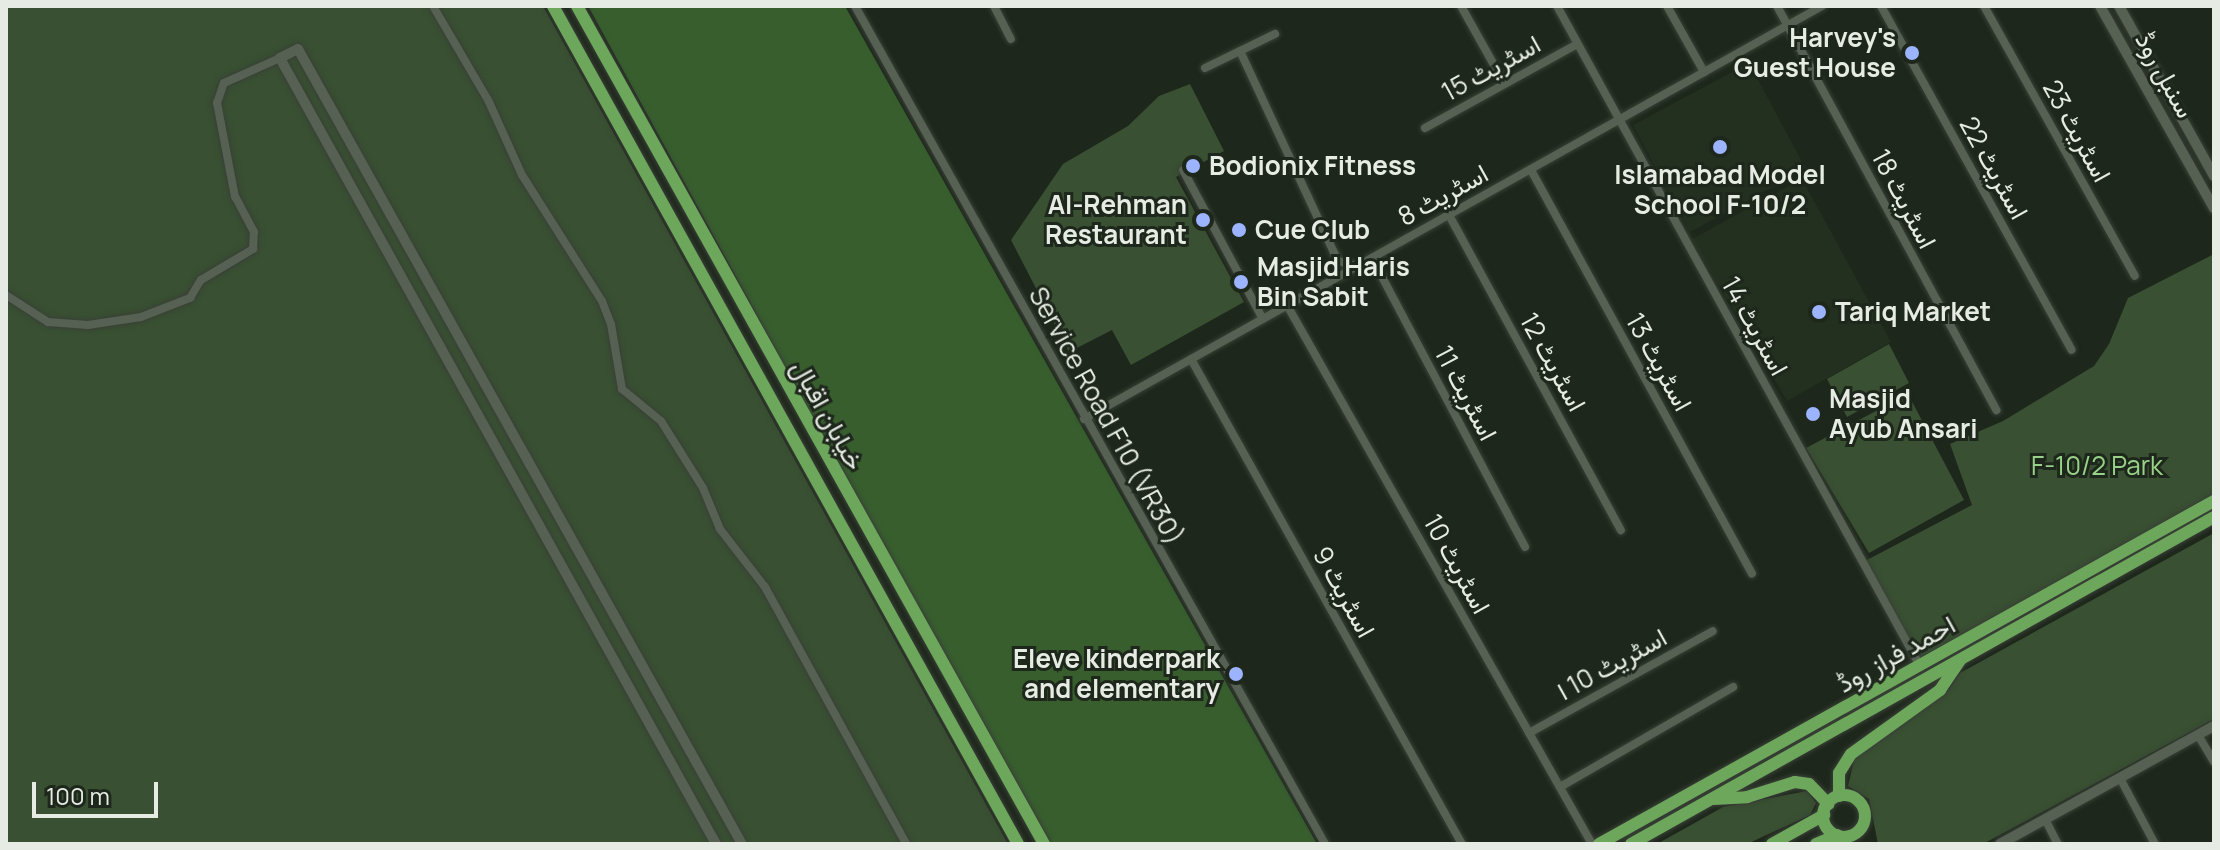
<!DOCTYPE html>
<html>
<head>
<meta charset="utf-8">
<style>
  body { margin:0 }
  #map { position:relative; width:2220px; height:850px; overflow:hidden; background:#1e271b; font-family:Manrope,Vazirmatn,sans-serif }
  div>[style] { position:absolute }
  .built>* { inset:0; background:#23301f }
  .green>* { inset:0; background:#395032 }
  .forest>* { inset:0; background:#385e2e }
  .roads { filter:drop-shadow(0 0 2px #394037) drop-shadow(0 0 2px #394037) }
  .minor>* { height:8px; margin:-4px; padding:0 4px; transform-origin:4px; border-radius:4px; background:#566053 }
  .tertiary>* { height:10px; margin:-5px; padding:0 5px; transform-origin:5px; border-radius:5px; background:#566053 }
  .primary>* { height:12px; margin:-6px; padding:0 6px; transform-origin:6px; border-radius:6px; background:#6da75c }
  .primary>.ring { margin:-6px; padding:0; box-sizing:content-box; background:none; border:12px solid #6da75c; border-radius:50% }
  .dots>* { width:22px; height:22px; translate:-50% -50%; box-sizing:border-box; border:4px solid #1e271b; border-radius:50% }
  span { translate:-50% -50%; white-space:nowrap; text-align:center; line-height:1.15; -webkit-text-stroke:6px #1e271b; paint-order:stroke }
  .poi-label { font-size:26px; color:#e6ece4; font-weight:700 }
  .right { translate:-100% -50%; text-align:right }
  .left { translate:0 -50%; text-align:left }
  .street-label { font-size:26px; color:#e6ece4 }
  .park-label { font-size:26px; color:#98d188 }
  .frame { position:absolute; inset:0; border:8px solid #e6ece4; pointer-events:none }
  .scale { position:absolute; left:32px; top:782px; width:126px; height:36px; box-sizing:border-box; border:4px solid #e6ece4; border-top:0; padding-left:10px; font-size:24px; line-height:28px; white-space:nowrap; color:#e6ece4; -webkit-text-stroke:6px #1e271b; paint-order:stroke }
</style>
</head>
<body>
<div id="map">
  <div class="built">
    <i style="clip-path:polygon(1749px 63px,1806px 169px,1690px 232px,1633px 125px)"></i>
    <i style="clip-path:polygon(1802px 179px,1891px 342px,1787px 401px,1692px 239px)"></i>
  </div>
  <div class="green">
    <i style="clip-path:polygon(6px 6px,543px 6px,1008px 844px,6px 844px)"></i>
    <i style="clip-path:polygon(1190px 84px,1224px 151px,1176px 177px,1244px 302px,1131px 365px,1112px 330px,1069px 352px,1011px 240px,1063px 164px,1128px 126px,1159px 96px)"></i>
    <i style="clip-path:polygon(2214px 254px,2214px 501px,1920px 666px,1863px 562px,1972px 505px,1950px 444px,2003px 421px,2094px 366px,2109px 344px,2128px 298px)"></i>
    <i style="clip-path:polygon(1889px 344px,1909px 383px,1847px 417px,1827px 379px)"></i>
    <i style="clip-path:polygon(1908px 394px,1964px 500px,1869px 553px,1806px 448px)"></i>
    <i style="clip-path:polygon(2214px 533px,2214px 719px,1983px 844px,1878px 844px,1869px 799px,1848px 786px,1855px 756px,1949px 689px,1960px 673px)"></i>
    <i style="clip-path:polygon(1807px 791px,1816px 803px,1810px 815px,1747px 844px,1657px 844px,1723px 807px)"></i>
  </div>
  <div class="forest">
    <i style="clip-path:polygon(588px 6px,845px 6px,1317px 844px,1046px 844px)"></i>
  </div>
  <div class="roads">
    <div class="minor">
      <i style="left:433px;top:6px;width:111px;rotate:59.7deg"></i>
      <i style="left:489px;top:102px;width:80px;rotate:65.7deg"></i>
      <i style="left:522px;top:175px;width:149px;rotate:57.6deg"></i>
      <i style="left:602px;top:301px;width:25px;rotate:69deg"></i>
      <i style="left:611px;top:324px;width:66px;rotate:80.4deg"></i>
      <i style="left:622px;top:389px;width:50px;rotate:39.4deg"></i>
      <i style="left:661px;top:421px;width:79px;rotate:57.9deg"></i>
      <i style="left:703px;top:488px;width:44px;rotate:67.5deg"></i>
      <i style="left:720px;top:529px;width:73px;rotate:52.2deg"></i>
      <i style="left:765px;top:587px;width:293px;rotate:61.2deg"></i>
      <i style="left:855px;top:6px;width:961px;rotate:60.71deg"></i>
      <i style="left:994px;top:6px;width:37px;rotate:63deg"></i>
      <i style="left:1461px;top:6px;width:88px;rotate:60.8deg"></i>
      <i style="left:1557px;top:6px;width:753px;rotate:61.19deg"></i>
      <i style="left:1667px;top:6px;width:76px;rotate:60.7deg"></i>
      <i style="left:1777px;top:6px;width:460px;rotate:61.5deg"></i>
      <i style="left:1881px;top:6px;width:393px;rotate:61deg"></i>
      <i style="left:1984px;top:6px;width:309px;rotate:60.8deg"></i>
      <i style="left:1240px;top:51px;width:232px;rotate:65deg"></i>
      <i style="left:1338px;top:261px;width:19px;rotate:16deg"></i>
      <i style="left:1205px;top:68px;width:78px;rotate:-25.9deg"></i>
      <i style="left:1425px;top:128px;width:174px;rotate:-28.9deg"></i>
      <i style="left:1183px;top:170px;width:169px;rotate:61.8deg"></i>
      <i style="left:1531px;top:170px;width:460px;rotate:61.3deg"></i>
      <i style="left:1449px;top:215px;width:359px;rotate:61.4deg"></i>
      <i style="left:1372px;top:258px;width:327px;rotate:62.1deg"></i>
      <i style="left:6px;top:295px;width:50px;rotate:32.7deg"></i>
      <i style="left:48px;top:322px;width:40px;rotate:4.3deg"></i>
      <i style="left:88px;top:325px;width:54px;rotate:-8.6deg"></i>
      <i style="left:141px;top:317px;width:53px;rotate:-21.2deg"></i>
      <i style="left:190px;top:298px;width:21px;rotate:-59deg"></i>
      <i style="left:201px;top:280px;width:61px;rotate:-30.8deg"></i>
      <i style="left:253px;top:249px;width:17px;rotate:-87deg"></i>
      <i style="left:254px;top:232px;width:40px;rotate:-118deg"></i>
      <i style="left:235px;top:197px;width:96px;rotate:-100.8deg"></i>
      <i style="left:217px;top:103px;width:21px;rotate:-71deg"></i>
      <i style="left:224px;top:83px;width:61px;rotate:-24.1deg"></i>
      <i style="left:1287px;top:305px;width:619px;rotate:60.5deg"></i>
      <i style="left:1191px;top:359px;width:556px;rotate:60.81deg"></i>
      <i style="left:1084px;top:419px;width:846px;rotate:-29.23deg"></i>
      <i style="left:1529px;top:733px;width:210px;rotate:-29deg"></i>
      <i style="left:2198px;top:735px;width:31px;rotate:59deg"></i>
      <i style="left:2120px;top:778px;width:75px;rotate:62.1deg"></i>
      <i style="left:1560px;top:787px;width:200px;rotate:-30deg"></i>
      <i style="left:2045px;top:819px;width:28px;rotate:63deg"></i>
    </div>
    <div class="tertiary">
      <i style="left:2100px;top:6px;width:232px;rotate:60.6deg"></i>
      <i style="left:2119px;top:6px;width:195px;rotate:60.8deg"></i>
      <i style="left:716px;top:844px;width:899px;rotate:-119.02deg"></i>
      <i style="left:280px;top:58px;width:20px;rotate:-27deg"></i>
      <i style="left:298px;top:49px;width:911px;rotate:60.82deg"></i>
      <i style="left:2000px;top:844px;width:244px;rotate:-28.9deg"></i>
    </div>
    <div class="primary">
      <i style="left:553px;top:6px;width:958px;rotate:60.97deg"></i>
      <i style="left:577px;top:6px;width:959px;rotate:60.87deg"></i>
      <i class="ring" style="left:1823px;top:795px;width:30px;height:30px"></i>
      <i style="left:1839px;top:796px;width:23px;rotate:-90deg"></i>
      <i style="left:1839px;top:773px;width:22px;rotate:-58deg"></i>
      <i style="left:1851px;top:754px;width:110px;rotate:-35.7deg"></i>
      <i style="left:1940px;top:690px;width:36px;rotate:-56deg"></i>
      <i style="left:1714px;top:799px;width:33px;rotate:-3deg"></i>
      <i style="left:1747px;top:797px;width:50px;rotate:-17.4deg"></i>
      <i style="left:1795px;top:782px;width:14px;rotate:8deg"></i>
      <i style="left:1809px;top:784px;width:28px;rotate:46deg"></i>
      <i style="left:1599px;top:844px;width:704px;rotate:-29.15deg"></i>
      <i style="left:1631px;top:844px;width:668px;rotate:-29.29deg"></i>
      <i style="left:1772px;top:844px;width:60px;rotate:-29.1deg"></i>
      <i style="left:1816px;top:844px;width:23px;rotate:-23deg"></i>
    </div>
  </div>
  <div class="dots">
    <i style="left:1912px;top:53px;background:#9cb4fd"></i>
    <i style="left:1720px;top:147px;background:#9cb4fd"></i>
    <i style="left:1193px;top:166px;background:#9cb4fd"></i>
    <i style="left:1203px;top:220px;background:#9cb4fd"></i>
    <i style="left:1239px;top:230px;background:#9cb4fd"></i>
    <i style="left:1241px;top:282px;background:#9cb4fd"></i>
    <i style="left:1819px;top:312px;background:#9cb4fd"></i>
    <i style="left:1813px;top:414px;background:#9cb4fd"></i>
    <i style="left:1236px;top:674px;background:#9cb4fd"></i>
  </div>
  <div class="poi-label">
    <span class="right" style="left:1896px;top:53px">Harvey's<br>Guest House</span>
    <span class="left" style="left:1209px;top:166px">Bodionix Fitness</span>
    <span style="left:1720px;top:190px">Islamabad Model<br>School F-10/2</span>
    <span class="right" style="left:1187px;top:220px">Al-Rehman<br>Restaurant</span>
    <span class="left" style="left:1255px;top:230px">Cue Club</span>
    <span class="left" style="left:1257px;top:282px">Masjid Haris<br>Bin Sabit</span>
    <span class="left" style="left:1835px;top:312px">Tariq Market</span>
    <span class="left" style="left:1829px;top:414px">Masjid<br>Ayub Ansari</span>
    <span class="right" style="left:1220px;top:674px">Eleve kinderpark<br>and elementary</span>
  </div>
  <div class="street-label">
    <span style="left:1491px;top:68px;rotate:-29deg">اسٹریٹ 15</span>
    <span style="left:2165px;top:75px;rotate:61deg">سنبل روڈ</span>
    <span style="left:2077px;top:131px;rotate:61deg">اسٹریٹ 23</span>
    <span style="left:1994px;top:168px;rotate:61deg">اسٹریٹ 22</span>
    <span style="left:1443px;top:195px;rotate:-29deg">اسٹریٹ 8</span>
    <span style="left:1904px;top:199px;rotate:62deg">اسٹریٹ 18</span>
    <span style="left:1755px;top:326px;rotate:61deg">اسٹریٹ 14</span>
    <span style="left:1553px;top:362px;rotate:61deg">اسٹریٹ 12</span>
    <span style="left:1659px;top:362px;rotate:61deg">اسٹریٹ 13</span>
    <span style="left:1466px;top:393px;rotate:62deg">اسٹریٹ 11</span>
    <span style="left:828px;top:415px;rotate:61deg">خیابان اقبال</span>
    <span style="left:1106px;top:416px;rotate:61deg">Service Road F10 (VR30)</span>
    <span style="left:1457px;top:564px;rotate:61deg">اسٹریٹ 10</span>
    <span style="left:1344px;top:592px;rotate:61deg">اسٹریٹ 9</span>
    <span style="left:1896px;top:654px;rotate:-29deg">احمد فراز روڈ</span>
    <span style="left:1612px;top:664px;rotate:-29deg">اسٹریٹ 10 ا</span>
  </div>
  <div class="park-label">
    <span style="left:2097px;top:466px">F-10/2 Park</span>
  </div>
  <div class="frame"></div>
  <div class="scale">100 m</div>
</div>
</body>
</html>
